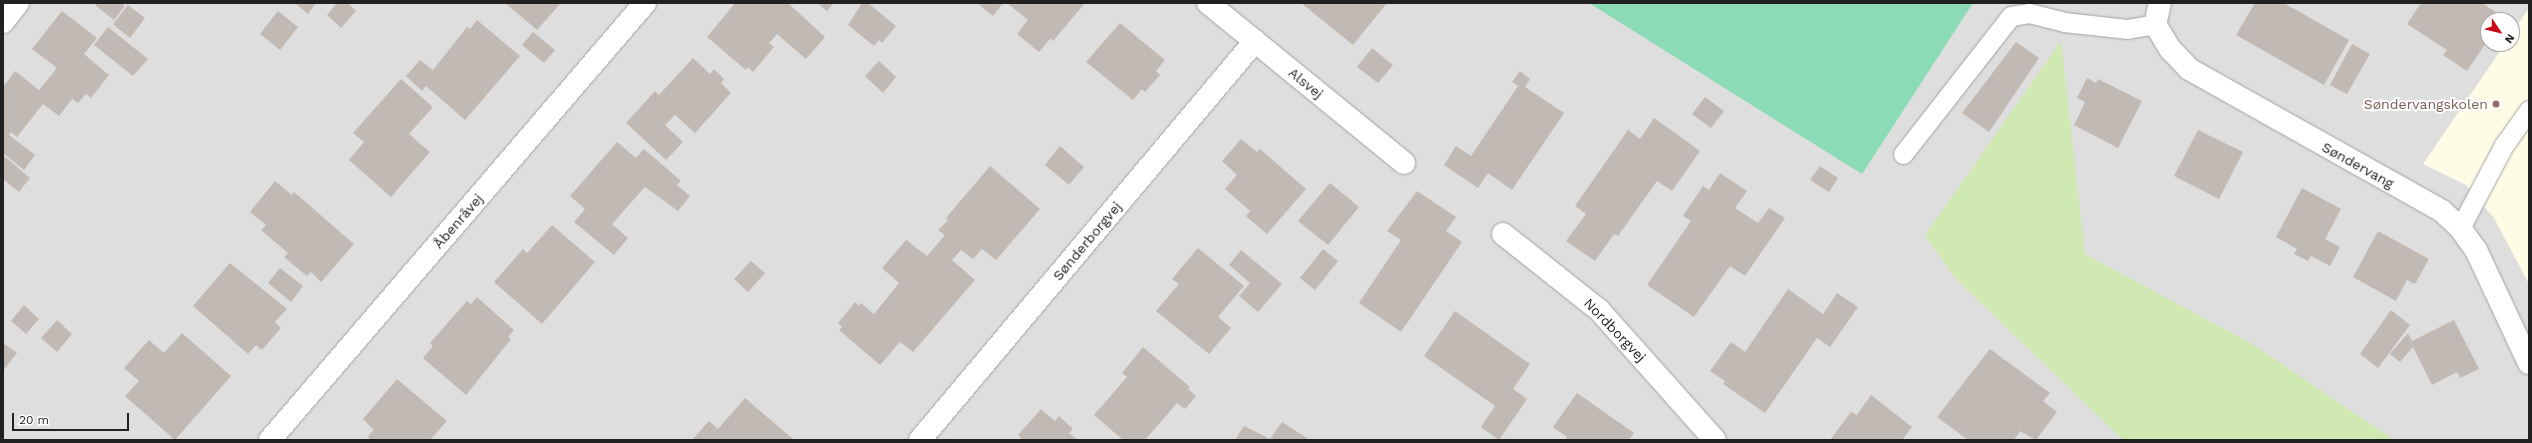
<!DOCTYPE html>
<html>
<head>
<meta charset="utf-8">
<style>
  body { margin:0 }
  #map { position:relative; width:2532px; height:443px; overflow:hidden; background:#f1ede8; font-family:"Work Sans",sans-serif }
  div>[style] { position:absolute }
  .residential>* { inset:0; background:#dfdede }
  .education>* { inset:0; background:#fefce4 }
  .grass>* { inset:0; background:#d0e8b1 }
  .pitch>* { inset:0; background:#8adbb6 }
  .building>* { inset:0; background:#c1b9b4 }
  .roads { filter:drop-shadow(0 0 1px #a2a2a2) drop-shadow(0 0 1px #a2a2a2) }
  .service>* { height:19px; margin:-9.5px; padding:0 9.5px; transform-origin:9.5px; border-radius:9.5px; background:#fff }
  .minor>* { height:22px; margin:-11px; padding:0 11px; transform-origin:11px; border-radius:11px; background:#fff }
  .dots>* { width:11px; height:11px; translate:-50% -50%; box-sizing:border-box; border:2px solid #fff; border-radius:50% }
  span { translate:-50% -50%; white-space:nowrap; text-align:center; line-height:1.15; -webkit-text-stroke:4px #fff; paint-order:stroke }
  .street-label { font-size:14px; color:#212121 }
  .education-label { font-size:14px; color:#785e54 }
  .right { translate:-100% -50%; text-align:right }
  .frame { position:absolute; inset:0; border:4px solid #212121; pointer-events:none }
  .north { position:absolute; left:2480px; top:12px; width:40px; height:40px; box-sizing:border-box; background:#fff; border:1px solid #a6a6a6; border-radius:50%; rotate:125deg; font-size:11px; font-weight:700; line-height:16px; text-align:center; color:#212121 }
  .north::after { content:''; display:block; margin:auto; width:14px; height:18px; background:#c80a18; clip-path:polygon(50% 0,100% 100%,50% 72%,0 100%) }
  .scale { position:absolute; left:12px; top:413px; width:117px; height:18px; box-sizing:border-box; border:2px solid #212121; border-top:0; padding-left:5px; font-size:12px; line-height:14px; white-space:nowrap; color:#212121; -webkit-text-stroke:3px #fff; paint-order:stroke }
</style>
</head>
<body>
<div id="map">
  <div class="residential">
    <i style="clip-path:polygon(evenodd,3px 3px,2529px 3px,2529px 440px,3px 440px,3px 3px,2488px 20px,2512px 20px,2512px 44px,2488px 44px,2488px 20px)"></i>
  </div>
  <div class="education">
    <i style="clip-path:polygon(2529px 8px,2529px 284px,2494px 218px,2466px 185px,2423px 164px,2505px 44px,2512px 44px,2512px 33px)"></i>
  </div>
  <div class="grass">
    <i style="clip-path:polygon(2061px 41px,2085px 254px,2252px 344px,2394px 440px,2123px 440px,1955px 278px,1925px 235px)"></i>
  </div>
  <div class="pitch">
    <i style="clip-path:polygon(1589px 3px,1973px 3px,1862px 174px)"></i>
  </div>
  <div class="building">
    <i style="clip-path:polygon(97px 3px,123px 3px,124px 7px,114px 20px,95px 5px)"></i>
    <i style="clip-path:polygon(295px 3px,316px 3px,308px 14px)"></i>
    <i style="clip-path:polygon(337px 3px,348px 3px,356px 11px,341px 28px,327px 15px)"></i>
    <i style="clip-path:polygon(505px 3px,561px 3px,537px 30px)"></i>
    <i style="clip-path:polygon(735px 3px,788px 3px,825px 37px,806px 59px,777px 34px,769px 43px,774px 47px,753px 72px,748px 67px,746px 70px,707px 37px)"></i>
    <i style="clip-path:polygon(817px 3px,834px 3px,827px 11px)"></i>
    <i style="clip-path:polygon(862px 3px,868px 3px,896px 26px,882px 43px,879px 40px,874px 46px,848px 25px)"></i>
    <i style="clip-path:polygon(977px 3px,1003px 3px,993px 16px)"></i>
    <i style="clip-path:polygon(1007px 3px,1085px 3px,1053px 41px,1051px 38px,1039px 52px,1017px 34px,1028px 20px)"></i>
    <i style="clip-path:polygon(1301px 3px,1387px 3px,1353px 45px)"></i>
    <i style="clip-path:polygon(2255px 3px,2284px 3px,2349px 40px,2324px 85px,2236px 35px)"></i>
    <i style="clip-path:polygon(2421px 3px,2482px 3px,2503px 17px,2501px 20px,2488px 20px,2488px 40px,2467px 71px,2443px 55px,2447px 50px,2407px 24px)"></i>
    <i style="clip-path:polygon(128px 5px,145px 18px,130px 38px,113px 24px)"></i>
    <i style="clip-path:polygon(62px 11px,97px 38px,84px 54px,109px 75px,91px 98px,86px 94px,78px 103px,72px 99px,59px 116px,43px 104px,17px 137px,11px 132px,9px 135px,35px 155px,24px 170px,3px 153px,3px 87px,15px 71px,39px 90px,57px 68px,32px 49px)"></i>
    <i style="clip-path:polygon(278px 11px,298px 27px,280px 50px,260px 34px)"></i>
    <i style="clip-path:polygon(477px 20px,520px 56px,465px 120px,426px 86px,422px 91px,406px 76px,420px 60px,433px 70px,467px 27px,470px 29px)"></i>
    <i style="clip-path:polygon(1120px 23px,1165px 60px,1156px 71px,1160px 75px,1145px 92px,1142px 89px,1133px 100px,1086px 62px)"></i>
    <i style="clip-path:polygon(108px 27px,148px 59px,133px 76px,94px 45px)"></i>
    <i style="clip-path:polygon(533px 32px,555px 50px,544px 63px,522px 45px)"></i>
    <i style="clip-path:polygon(2016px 42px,2039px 58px,1989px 132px,1962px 113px)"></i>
    <i style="clip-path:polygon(2352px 44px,2370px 54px,2347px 94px,2330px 85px)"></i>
    <i style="clip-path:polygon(1372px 48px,1393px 65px,1378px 83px,1357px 67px)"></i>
    <i style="clip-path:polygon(693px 58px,710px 74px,714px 69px,724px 79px,721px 83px,731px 93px,695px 133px,675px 115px,665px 125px,683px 142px,666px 160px,626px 123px,655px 91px,659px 95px)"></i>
    <i style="clip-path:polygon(879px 61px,896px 77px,883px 93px,865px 76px)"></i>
    <i style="clip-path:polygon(1520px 71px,1530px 79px,1525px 87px,1564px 113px,1512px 190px,1488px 173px,1478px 188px,1444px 165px,1456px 146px,1471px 156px,1518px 86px,1512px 82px)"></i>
    <i style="clip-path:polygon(2087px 78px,2096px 83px,2098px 79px,2142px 101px,2118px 148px,2074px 125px,2085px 102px,2077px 98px)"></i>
    <i style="clip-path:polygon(401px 79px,433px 107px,409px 134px,430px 152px,391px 197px,349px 160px,364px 142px,353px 133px)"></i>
    <i style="clip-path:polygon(1705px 97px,1724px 111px,1711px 128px,1692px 114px)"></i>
    <i style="clip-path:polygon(1654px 118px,1700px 151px,1672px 191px,1657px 181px,1618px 236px,1614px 234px,1595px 261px,1566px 241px,1586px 214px,1575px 206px,1628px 130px,1640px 139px)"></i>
    <i style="clip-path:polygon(2198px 130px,2243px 152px,2219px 199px,2174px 176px)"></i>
    <i style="clip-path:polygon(1241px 139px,1257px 152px,1260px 149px,1306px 189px,1267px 234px,1246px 216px,1250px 211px,1225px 189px,1237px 175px,1222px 161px)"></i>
    <i style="clip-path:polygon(617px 142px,636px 158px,644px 149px,681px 181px,677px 185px,690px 196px,678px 211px,645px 187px,612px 224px,628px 238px,614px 255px,574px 222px,585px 209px,570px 196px)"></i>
    <i style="clip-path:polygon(1060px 146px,1084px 167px,1069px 185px,1045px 165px)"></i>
    <i style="clip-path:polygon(4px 156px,30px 178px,19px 192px,3px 179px)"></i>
    <i style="clip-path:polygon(990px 166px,1040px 209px,996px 260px,982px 249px,973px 259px,961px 250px,952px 260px,975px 280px,913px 352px,900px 342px,880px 365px,839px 330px,842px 327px,838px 323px,855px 302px,859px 306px,861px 303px,874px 314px,899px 283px,882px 268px,906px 240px,927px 256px,945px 235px,938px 230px,948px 220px,946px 218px)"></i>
    <i style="clip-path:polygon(1820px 166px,1838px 178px,1829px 192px,1810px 180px)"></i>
    <i style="clip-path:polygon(1720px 173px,1747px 191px,1735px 208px,1758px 223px,1769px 208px,1785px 218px,1745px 276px,1730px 266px,1694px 317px,1647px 285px,1691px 221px,1683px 216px,1703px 186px,1709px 190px)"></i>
    <i style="clip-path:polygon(275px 181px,292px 195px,294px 192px,354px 244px,321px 282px,311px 272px,307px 276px,284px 257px,288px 253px,261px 230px,266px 225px,250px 212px)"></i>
    <i style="clip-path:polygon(1330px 183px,1359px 207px,1328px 245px,1298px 221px)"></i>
    <i style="clip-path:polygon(2302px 188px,2341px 209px,2325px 239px,2340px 247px,2330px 266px,2311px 256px,2308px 261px,2294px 254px,2297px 249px,2276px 237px)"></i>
    <i style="clip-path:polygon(1417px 191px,1456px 217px,1446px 231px,1462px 242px,1401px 332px,1359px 303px,1401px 240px,1387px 231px)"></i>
    <i style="clip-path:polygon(552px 225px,595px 262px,542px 324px,494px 282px,523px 249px,527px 253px)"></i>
    <i style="clip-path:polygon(2378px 231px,2429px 259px,2415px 284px,2407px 280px,2396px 301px,2353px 277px)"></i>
    <i style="clip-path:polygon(1198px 248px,1244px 286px,1218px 317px,1231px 328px,1209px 354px,1156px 311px,1179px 284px,1172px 279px)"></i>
    <i style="clip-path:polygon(1323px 249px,1338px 261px,1315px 290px,1300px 278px)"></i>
    <i style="clip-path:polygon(1241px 250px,1282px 284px,1258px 312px,1239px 296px,1250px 283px,1229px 265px)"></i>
    <i style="clip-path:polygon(751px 261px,765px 273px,748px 292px,734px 279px)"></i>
    <i style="clip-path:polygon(230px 263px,287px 309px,275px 322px,281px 328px,262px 350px,256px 345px,248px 354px,193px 306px)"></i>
    <i style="clip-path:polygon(280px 268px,303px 286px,291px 302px,268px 283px)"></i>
    <i style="clip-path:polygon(1788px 289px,1823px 314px,1837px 293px,1858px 307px,1830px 347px,1817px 338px,1765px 413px,1723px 384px,1725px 381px,1710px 371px,1731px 342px,1745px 352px)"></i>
    <i style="clip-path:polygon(477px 297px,514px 330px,508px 337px,511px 339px,466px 395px,423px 358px,433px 346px,430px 343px,467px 301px,471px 304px)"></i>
    <i style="clip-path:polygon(24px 305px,39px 319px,26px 334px,11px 321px)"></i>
    <i style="clip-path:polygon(2391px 310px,2410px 325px,2378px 368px,2360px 354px)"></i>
    <i style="clip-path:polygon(1455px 311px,1530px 364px,1513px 389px,1527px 399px,1499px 440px,1481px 427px,1495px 406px,1424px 356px)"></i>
    <i style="clip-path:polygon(57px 320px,72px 334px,57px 352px,41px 338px)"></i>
    <i style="clip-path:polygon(2454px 320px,2479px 369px,2460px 378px,2457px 372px,2432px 385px,2413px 347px,2400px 362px,2390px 354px,2408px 333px,2412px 341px)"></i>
    <i style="clip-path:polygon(182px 333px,231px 376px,175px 440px,125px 396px,139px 381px,124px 368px,149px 340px,164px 353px)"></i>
    <i style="clip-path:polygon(3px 343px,17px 353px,3px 371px)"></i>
    <i style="clip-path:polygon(1143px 347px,1190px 387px,1188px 389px,1196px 396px,1185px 409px,1177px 403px,1145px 440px,1123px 440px,1094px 415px,1127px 377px,1122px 373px)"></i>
    <i style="clip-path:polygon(1990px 349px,2050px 393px,2043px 401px,2057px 412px,2036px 440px,2020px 431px,2014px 440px,1968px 440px,1937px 417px)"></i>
    <i style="clip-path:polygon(397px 379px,447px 421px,430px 440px,370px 440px,368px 436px,374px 430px,363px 419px)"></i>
    <i style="clip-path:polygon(1577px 393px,1634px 433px,1629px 440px,1565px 440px,1567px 437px,1553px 427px)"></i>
    <i style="clip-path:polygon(1871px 395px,1912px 427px,1902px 440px,1830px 440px,1851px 412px,1857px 415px)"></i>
    <i style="clip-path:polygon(745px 398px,794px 440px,692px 440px,709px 421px,718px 429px)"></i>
    <i style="clip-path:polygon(1041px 409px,1055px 421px,1059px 416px,1073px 429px,1069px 433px,1078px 440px,1023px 440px,1018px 435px)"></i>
    <i style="clip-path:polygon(1282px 422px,1310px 440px,1235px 440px,1244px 426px,1270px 439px)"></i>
  </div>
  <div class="roads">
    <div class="service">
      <i style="left:1903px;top:154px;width:175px;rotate:-52deg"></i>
      <i style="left:2011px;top:16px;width:18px;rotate:-9deg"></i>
      <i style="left:2029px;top:13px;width:36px;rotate:14deg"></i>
      <i style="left:2064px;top:22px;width:63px;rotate:6.3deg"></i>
      <i style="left:2127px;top:29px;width:28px;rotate:-10deg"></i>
      <i style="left:2460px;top:228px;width:94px;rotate:-62.1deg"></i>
      <i style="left:2504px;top:145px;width:43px;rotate:-54.5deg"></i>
    </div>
    <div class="minor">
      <i style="left:1208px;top:3px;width:253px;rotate:39.2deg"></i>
      <i style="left:2160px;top:3px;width:22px;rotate:103deg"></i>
      <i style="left:2155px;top:24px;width:29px;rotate:59deg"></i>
      <i style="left:2170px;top:49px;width:28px;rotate:46deg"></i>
      <i style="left:2189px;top:69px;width:290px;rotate:29.3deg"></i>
      <i style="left:2442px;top:211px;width:25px;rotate:43deg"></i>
      <i style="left:2460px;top:228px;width:27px;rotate:54deg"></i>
      <i style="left:2476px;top:250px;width:125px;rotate:64.9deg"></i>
      <i style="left:3px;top:22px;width:24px;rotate:-52deg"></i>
      <i style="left:1503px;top:234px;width:122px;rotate:38.4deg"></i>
      <i style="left:1599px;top:310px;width:174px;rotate:48.3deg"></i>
      <i style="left:270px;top:440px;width:576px;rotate:-49.37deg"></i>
      <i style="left:920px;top:440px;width:521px;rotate:-49.98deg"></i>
    </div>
  </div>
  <div class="dots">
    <i style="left:2496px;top:104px;background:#8d6e63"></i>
  </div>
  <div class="street-label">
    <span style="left:1306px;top:83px;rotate:39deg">Alsvej</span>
    <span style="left:2358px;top:165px;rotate:29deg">Søndervang</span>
    <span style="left:458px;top:221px;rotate:-49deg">Åbenråvej</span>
    <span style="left:1087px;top:241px;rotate:-50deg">Sønderborgvej</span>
    <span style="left:1615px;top:330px;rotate:46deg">Nordborgvej</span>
  </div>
  <div class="education-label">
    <span class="right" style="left:2488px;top:104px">Søndervangskolen</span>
  </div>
  <div class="frame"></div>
  <div class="north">N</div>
  <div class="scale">20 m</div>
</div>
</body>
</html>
